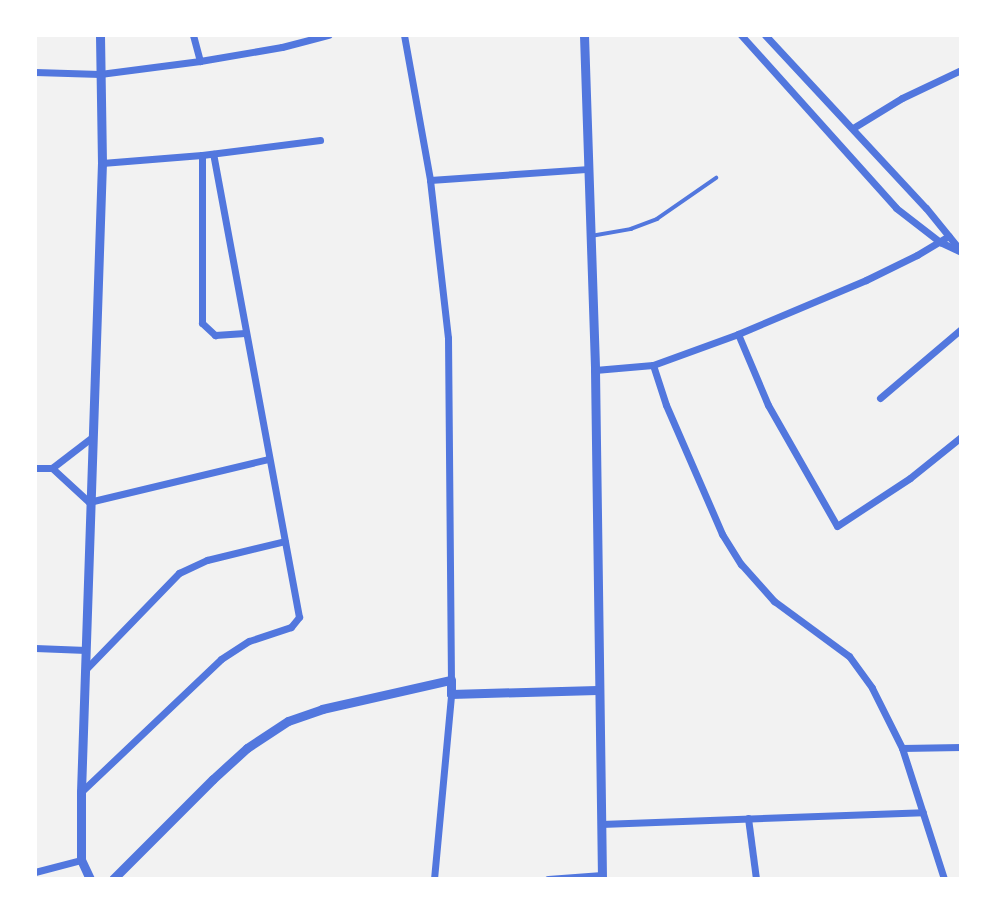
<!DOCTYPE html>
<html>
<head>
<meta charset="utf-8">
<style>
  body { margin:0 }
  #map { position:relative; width:996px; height:914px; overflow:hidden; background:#f2f2f2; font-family:Rubik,sans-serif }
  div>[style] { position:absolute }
  .service>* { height:3.5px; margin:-1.75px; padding:0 1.75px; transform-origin:1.75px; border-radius:1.75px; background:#5277de }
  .minor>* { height:7px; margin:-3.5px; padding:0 3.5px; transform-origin:3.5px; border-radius:3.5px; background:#5277de }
  .tertiary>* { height:9px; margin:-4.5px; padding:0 4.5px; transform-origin:4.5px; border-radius:4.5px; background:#5277de }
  span { translate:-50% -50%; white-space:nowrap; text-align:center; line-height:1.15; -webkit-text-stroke:7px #fff; paint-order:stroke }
  .frame { position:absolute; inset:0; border:37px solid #fff; pointer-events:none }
</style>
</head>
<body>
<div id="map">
  <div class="service">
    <i style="left:591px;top:236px;width:41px;rotate:-9.9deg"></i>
    <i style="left:631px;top:229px;width:28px;rotate:-21deg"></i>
    <i style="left:657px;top:219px;width:72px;rotate:-34.8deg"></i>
  </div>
  <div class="minor">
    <i style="left:193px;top:35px;width:27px;rotate:75deg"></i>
    <i style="left:404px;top:35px;width:147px;rotate:79.8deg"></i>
    <i style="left:430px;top:180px;width:159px;rotate:83.5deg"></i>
    <i style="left:448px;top:338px;width:342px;rotate:89.5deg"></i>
    <i style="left:741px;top:35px;width:232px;rotate:48.1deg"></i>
    <i style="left:896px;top:208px;width:56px;rotate:37.7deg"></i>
    <i style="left:940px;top:242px;width:23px;rotate:25deg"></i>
    <i style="left:765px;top:35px;width:236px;rotate:47.1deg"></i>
    <i style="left:926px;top:208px;width:55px;rotate:50.9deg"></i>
    <i style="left:35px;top:72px;width:65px;rotate:1.8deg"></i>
    <i style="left:100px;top:74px;width:101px;rotate:-7.4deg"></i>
    <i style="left:200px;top:61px;width:83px;rotate:-9.7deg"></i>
    <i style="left:282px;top:47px;width:48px;rotate:-14.6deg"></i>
    <i style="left:853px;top:128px;width:57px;rotate:-31.5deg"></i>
    <i style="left:902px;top:98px;width:65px;rotate:-25.4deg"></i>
    <i style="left:202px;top:155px;width:168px;rotate:90deg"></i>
    <i style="left:202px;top:323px;width:18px;rotate:43deg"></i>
    <i style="left:215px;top:335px;width:30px;rotate:-4deg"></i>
    <i style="left:102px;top:163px;width:100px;rotate:-4.6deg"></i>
    <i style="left:202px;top:155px;width:119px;rotate:-7.2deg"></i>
    <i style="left:430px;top:180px;width:156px;rotate:-4deg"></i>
    <i style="left:738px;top:334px;width:77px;rotate:67.1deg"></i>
    <i style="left:768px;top:405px;width:139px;rotate:60.3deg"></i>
    <i style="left:837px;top:526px;width:87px;rotate:-33.3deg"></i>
    <i style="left:910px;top:478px;width:65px;rotate:-38.8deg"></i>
    <i style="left:653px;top:365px;width:42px;rotate:72deg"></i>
    <i style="left:666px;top:405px;width:141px;rotate:66.5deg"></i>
    <i style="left:722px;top:534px;width:36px;rotate:58deg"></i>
    <i style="left:741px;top:564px;width:50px;rotate:48.3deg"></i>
    <i style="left:774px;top:601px;width:93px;rotate:36.3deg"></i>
    <i style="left:849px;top:656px;width:39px;rotate:54deg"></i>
    <i style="left:872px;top:688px;width:67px;rotate:63.4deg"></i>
    <i style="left:902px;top:748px;width:138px;rotate:72.2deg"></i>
    <i style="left:595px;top:370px;width:58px;rotate:-4.9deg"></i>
    <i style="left:653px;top:365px;width:90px;rotate:-20deg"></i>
    <i style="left:738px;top:334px;width:139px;rotate:-22.9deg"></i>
    <i style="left:866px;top:280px;width:57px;rotate:-26.1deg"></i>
    <i style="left:917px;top:255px;width:37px;rotate:-31deg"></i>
    <i style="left:880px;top:398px;width:106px;rotate:-40.4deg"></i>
    <i style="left:91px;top:438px;width:49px;rotate:142.4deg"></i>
    <i style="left:52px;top:468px;width:50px;rotate:42.6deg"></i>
    <i style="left:89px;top:502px;width:184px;rotate:-13.5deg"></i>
    <i style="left:35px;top:468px;width:17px"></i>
    <i style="left:35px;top:648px;width:51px;rotate:2.2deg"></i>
    <i style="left:85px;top:670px;width:135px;rotate:-45.9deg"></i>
    <i style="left:179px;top:573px;width:31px;rotate:-25deg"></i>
    <i style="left:207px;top:560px;width:80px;rotate:-13.7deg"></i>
    <i style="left:902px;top:748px;width:59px;rotate:-1deg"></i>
    <i style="left:81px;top:792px;width:193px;rotate:-43.5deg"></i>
    <i style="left:221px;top:659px;width:33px;rotate:-33deg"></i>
    <i style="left:249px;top:641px;width:44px;rotate:-18.4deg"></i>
    <i style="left:291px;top:627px;width:13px;rotate:-51deg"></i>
    <i style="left:299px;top:617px;width:471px;rotate:-100.5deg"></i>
    <i style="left:748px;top:818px;width:62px;rotate:82.5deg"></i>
    <i style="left:601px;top:824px;width:322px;rotate:-2.1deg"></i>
    <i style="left:35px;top:872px;width:48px;rotate:-14.6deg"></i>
    <i style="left:434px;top:879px;width:186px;rotate:-84.7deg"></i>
    <i style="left:548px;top:879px;width:54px;rotate:-4.2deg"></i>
  </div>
  <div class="tertiary">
    <i style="left:584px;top:35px;width:335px;rotate:88.1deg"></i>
    <i style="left:595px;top:370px;width:509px;rotate:89.21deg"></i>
    <i style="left:90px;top:879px;width:21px;rotate:-115deg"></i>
    <i style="left:81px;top:860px;width:68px;rotate:-90deg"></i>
    <i style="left:81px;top:792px;width:629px;rotate:-88.09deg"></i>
    <i style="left:102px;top:163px;width:128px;rotate:-90.9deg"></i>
    <i style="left:113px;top:879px;width:141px;rotate:-45deg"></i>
    <i style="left:213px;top:779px;width:46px;rotate:-42.4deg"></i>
    <i style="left:247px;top:748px;width:49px;rotate:-33.4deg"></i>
    <i style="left:288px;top:721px;width:36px;rotate:-19deg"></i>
    <i style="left:322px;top:709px;width:132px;rotate:-12.7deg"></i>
    <i style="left:451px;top:680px;width:14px;rotate:90deg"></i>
    <i style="left:451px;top:694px;width:146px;rotate:-1.6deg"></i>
  </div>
  <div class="frame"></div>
</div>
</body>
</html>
